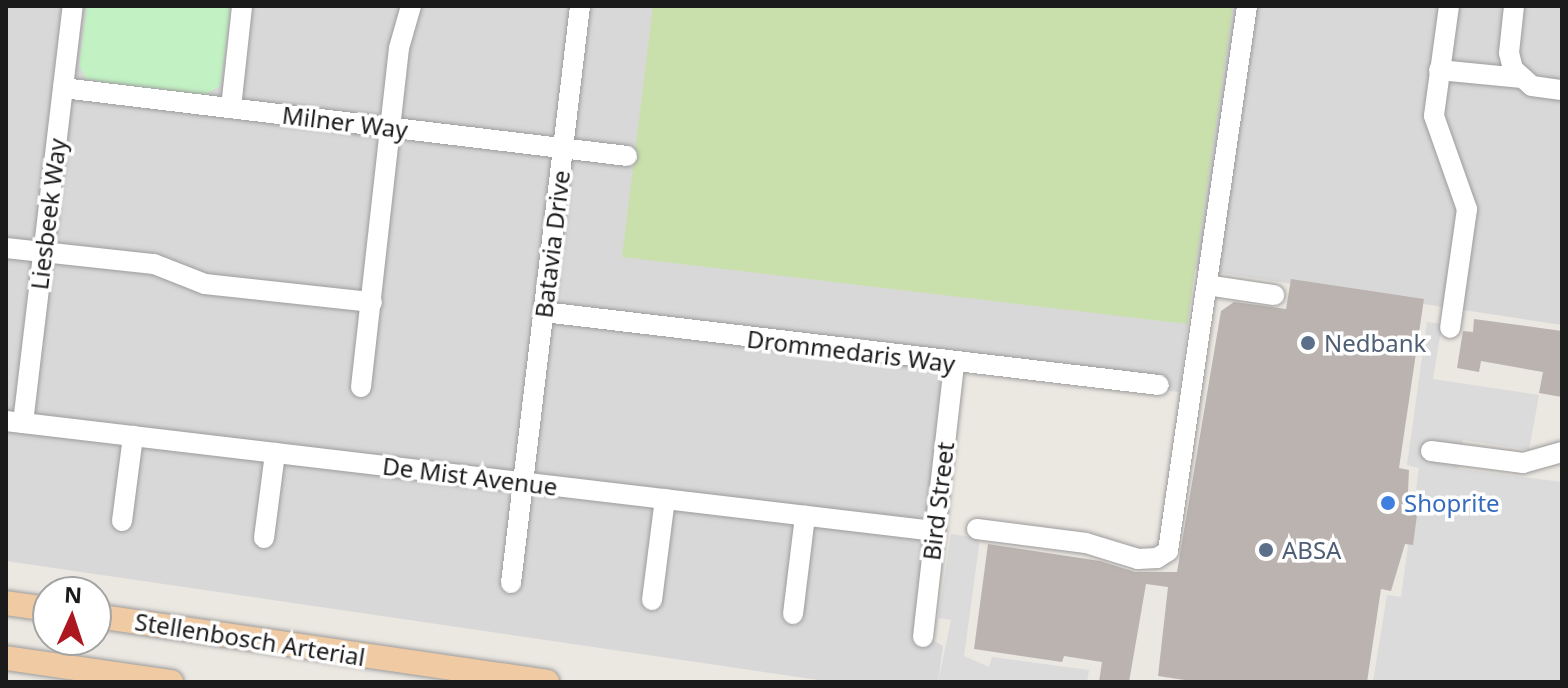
<!DOCTYPE html>
<html>
<head>
<meta charset="utf-8">
<style>
  body { margin:0 }
  #map { position:relative; width:1568px; height:688px; overflow:hidden; background:#ebe7e1; font-family:"Noto Sans",sans-serif }
  div>[style] { position:absolute }
  .residential>* { inset:0; background:#d9d8d8 }
  .grass>* { inset:0; background:#c9e0ad }
  .park>* { inset:0; background:#c2f1c3 }
  .parking>* { inset:0; background:#dbdbdb }
  .building>* { inset:0; background:#bbb3af }
  .roads { filter:drop-shadow(0 0 2px #9c9c9c) drop-shadow(0 0 2px #9c9c9c) }
  .minor>* { height:20px; margin:-10px; padding:0 10px; transform-origin:10px; border-radius:10px; background:#fff }
  .major>* { height:24px; margin:-12px; padding:0 12px; transform-origin:12px; border-radius:12px; background:#efcaa2 }
  .dots>* { width:22px; height:22px; translate:-50% -50%; box-sizing:border-box; border:4px solid #fff; border-radius:50% }
  span { translate:-50% -50%; white-space:nowrap; text-align:center; line-height:1.15; -webkit-text-stroke:7px #fff; paint-order:stroke }
  .street-label { font-size:24px; color:#1b1b1b }
  .service-label { font-size:24px; color:#4e5e75 }
  .left { translate:0 -50%; text-align:left }
  .shop-label { font-size:24px; color:#366cbe }
  .frame { position:absolute; inset:0; border:8px solid #1b1b1b; pointer-events:none }
  .north { position:absolute; left:32px; top:576px; width:80px; height:80px; box-sizing:border-box; background:#fff; border:2px solid #a4a4a4; border-radius:50%; rotate:3deg; font-size:22px; font-weight:700; line-height:32px; text-align:center; color:#1b1b1b }
  .north::after { content:''; display:block; margin:auto; width:28px; height:36px; background:#ad1820; clip-path:polygon(50% 0,100% 100%,50% 72%,0 100%) }
</style>
</head>
<body>
<div id="map">
  <div class="residential">
    <i style="clip-path:polygon(6px 6px,1562px 6px,1562px 325px,1195px 269px,1179px 392px,958px 369px,926px 636px,943px 646px,938px 682px,832px 682px,6px 561px)"></i>
  </div>
  <div class="grass">
    <i style="clip-path:polygon(653px 6px,1233px 6px,1187px 324px,622px 257px)"></i>
  </div>
  <div class="park">
    <i style="clip-path:polygon(87px 6px,231px 6px,220px 86px,203px 96px,87px 80px,79px 66px)"></i>
  </div>
  <div class="parking">
    <i style="clip-path:polygon(1427px 322px,1442px 324px,1433px 379px,1539px 395px,1529px 450px,1463px 440px,1459px 469px,1562px 482px,1562px 682px,1373px 682px,1387px 595px,1401px 597px,1419px 468px,1407px 465px)"></i>
    <i style="clip-path:polygon(951px 534px,980px 538px,964px 656px,989px 667px,992px 657px,1089px 670px,1087px 681px,1092px 682px,938px 682px,951px 620px,938px 618px)"></i>
  </div>
  <div class="building">
    <i style="clip-path:polygon(1291px 279px,1424px 299px,1399px 468px,1409px 470px,1407px 515px,1417px 515px,1413px 545px,1405px 544px,1391px 591px,1381px 589px,1367px 682px,1198px 682px,1158px 676px,1168px 587px,1146px 584px,1129px 682px,1099px 682px,1102px 662px,1064px 656px,1062px 662px,974px 649px,988px 544px,1100px 561px,1135px 572px,1177px 572px,1221px 311px,1234px 302px,1286px 309px)"></i>
    <i style="clip-path:polygon(1474px 319px,1562px 331px,1562px 397px,1539px 393px,1543px 372px,1481px 361px,1479px 372px,1457px 368px,1463px 331px,1473px 332px)"></i>
  </div>
  <div class="roads">
    <div class="minor">
      <i style="left:1449px;top:6px;width:111px;rotate:97.8deg"></i>
      <i style="left:1434px;top:116px;width:99px;rotate:70.5deg"></i>
      <i style="left:1467px;top:209px;width:120px;rotate:98.1deg"></i>
      <i style="left:1514px;top:6px;width:47px;rotate:96.1deg"></i>
      <i style="left:1509px;top:53px;width:16px;rotate:76deg"></i>
      <i style="left:1513px;top:69px;width:25px;rotate:42deg"></i>
      <i style="left:1532px;top:86px;width:30px;rotate:8deg"></i>
      <i style="left:1439px;top:70px;width:81px;rotate:5.6deg"></i>
      <i style="left:63px;top:88px;width:568px;rotate:6.87deg"></i>
      <i style="left:231px;top:108px;width:103px;rotate:-83.8deg"></i>
      <i style="left:6px;top:248px;width:149px;rotate:6.2deg"></i>
      <i style="left:154px;top:264px;width:55px;rotate:21.4deg"></i>
      <i style="left:205px;top:284px;width:168px;rotate:6.2deg"></i>
      <i style="left:1207px;top:285px;width:68px;rotate:8.5deg"></i>
      <i style="left:544px;top:312px;width:619px;rotate:6.77deg"></i>
      <i style="left:361px;top:387px;width:341px;rotate:-83.6deg"></i>
      <i style="left:399px;top:48px;width:44px;rotate:-74.1deg"></i>
      <i style="left:6px;top:421px;width:934px;rotate:6.76deg"></i>
      <i style="left:23px;top:423px;width:420px;rotate:-83.2deg"></i>
      <i style="left:1431px;top:451px;width:93px;rotate:7.4deg"></i>
      <i style="left:1523px;top:463px;width:41px;rotate:-15.8deg"></i>
      <i style="left:122px;top:521px;width:86px;rotate:-82.6deg"></i>
      <i style="left:977px;top:529px;width:110px;rotate:7.3deg"></i>
      <i style="left:1086px;top:543px;width:54px;rotate:17.1deg"></i>
      <i style="left:1138px;top:559px;width:19px;rotate:-3deg"></i>
      <i style="left:1157px;top:558px;width:13px;rotate:-32deg"></i>
      <i style="left:1168px;top:551px;width:551px;rotate:-81.75deg"></i>
      <i style="left:264px;top:538px;width:86px;rotate:-82.6deg"></i>
      <i style="left:511px;top:583px;width:581px;rotate:-83.18deg"></i>
      <i style="left:652px;top:600px;width:102px;rotate:-82.7deg"></i>
      <i style="left:793px;top:614px;width:99px;rotate:-83deg"></i>
      <i style="left:923px;top:637px;width:275px;rotate:-83.5deg"></i>
    </div>
    <div class="major">
      <i style="left:6px;top:603px;width:42px;rotate:8.1deg"></i>
      <i style="left:96px;top:616px;width:456px;rotate:8.3deg"></i>
      <i style="left:6px;top:658px;width:167px;rotate:8.3deg"></i>
    </div>
  </div>
  <div class="dots">
    <i style="left:1308px;top:343px;background:#5c6f8a"></i>
    <i style="left:1388px;top:503px;background:#3f7fe0"></i>
    <i style="left:1266px;top:550px;background:#5c6f8a"></i>
  </div>
  <div class="street-label">
    <span style="left:345px;top:122px;rotate:7deg">Milner Way</span>
    <span style="left:48px;top:214px;rotate:-83deg">Liesbeek Way</span>
    <span style="left:552px;top:244px;rotate:-83deg">Batavia Drive</span>
    <span style="left:851px;top:351px;rotate:7deg">Drommedaris Way</span>
    <span style="left:470px;top:476px;rotate:7deg">De Mist Avenue</span>
    <span style="left:938px;top:501px;rotate:-83deg">Bird Street</span>
    <span style="left:250px;top:639px;rotate:9deg">Stellenbosch Arterial</span>
  </div>
  <div class="service-label">
    <span class="left" style="left:1324px;top:343px">Nedbank</span>
    <span class="left" style="left:1282px;top:550px">ABSA</span>
  </div>
  <div class="shop-label">
    <span class="left" style="left:1404px;top:503px">Shoprite</span>
  </div>
  <div class="frame"></div>
  <div class="north">N</div>
</div>
</body>
</html>
